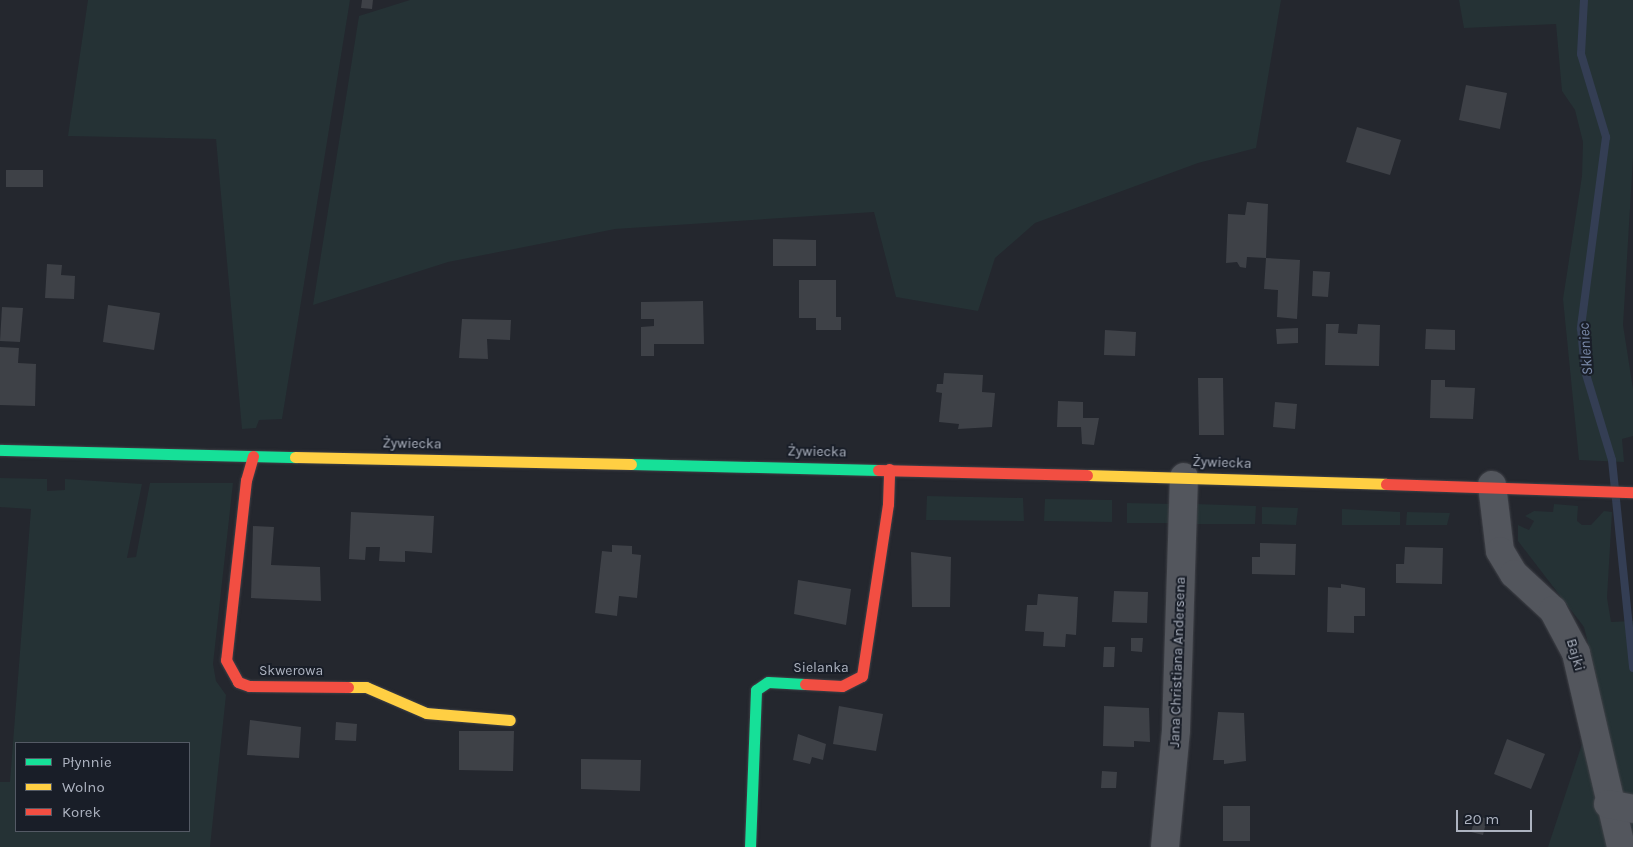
<!DOCTYPE html>
<html>
<head>
<meta charset="utf-8">
<style>
  body { margin:0 }
  #map { position:relative; width:1633px; height:847px; overflow:hidden; background:#24272e; font-family:Karla,sans-serif }
  div>[style] { position:absolute }
  .green>* { inset:0; background:#253235 }
  .stream>* { height:8px; margin:-4px; padding:0 4px; transform-origin:4px; border-radius:4px; background:#343e54 }
  .building>* { inset:0; background:#3e4147 }
  .roads { filter:drop-shadow(0 0 1px #404248) drop-shadow(0 0 1px #404248) }
  .street>* { height:28px; margin:-14px; padding:0 14px; transform-origin:14px; border-radius:14px; background:#53565d }
  .fast>* { height:11px; margin:-5.5px; padding:0 5.5px; transform-origin:5.5px; border-radius:5.5px; background:#16e098 }
  .slow>* { height:11px; margin:-5.5px; padding:0 5.5px; transform-origin:5.5px; border-radius:5.5px; background:#ffcf43 }
  .jam>* { height:11px; margin:-5.5px; padding:0 5.5px; transform-origin:5.5px; border-radius:5.5px; background:#f24e42 }
  span { translate:-50% -50%; white-space:nowrap; text-align:center; line-height:1.15; -webkit-text-stroke:4px #191e28; paint-order:stroke }
  .street-label { font-size:14px; color:#adb3c0 }
  .water-label { font-size:15px; color:#7887a6; font-style:italic }
  .legend { position:absolute; left:15px; top:742px; width:175px; height:90px; box-sizing:border-box; background:#191e28; border:1px solid #545a65; margin:0; padding:6px 9px; list-style:none; font-size:15px; color:#adb3c0 }
  .legend li { display:flex; align-items:center; gap:10px; height:25px }
  .legend b { width:25px; border:1px solid #545a65 }
  .scale { position:absolute; left:1456px; top:810px; width:76px; height:22px; box-sizing:border-box; border:2px solid #adb3c0; border-top:0; padding-left:6px; font-size:15px; line-height:18px; white-space:nowrap; color:#adb3c0; -webkit-text-stroke:4px #191e28; paint-order:stroke }
</style>
</head>
<body>
<div id="map">
  <div class="green">
    <i style="clip-path:polygon(88px 0,350px 0,282px 419px,259px 420px,256px 428px,242px 429px,216px 139px,68px 136px)"></i>
    <i style="clip-path:polygon(410px 0,1281px 0,1256px 148px,1198px 163px,1035px 223px,995px 258px,978px 311px,896px 297px,874px 212px,615px 229px,448px 262px,313px 305px,359px 16px)"></i>
    <i style="clip-path:polygon(1459px 0,1633px 0,1633px 158px,1623px 325px,1633px 389px,1633px 436px,1622px 439px,1624px 462px,1579px 460px,1563px 299px,1582px 176px,1583px 142px,1575px 110px,1562px 91px,1556px 24px,1464px 28px)"></i>
    <i style="clip-path:polygon(evenodd,0 478px,47px 479px,47px 491px,65px 490px,65px 479px,142px 484px,127px 558px,136px 557px,150px 483px,233px 483px,213px 664px,216px 681px,226px 695px,210px 847px,0 847px,0 782px,10px 782px,31px 509px,0 507px,0 478px,16px 743px,189px 743px,189px 831px,16px 831px,16px 743px)"></i>
    <i style="clip-path:polygon(927px 496px,1023px 498px,1024px 521px,926px 520px)"></i>
    <i style="clip-path:polygon(1045px 499px,1112px 500px,1112px 522px,1044px 521px)"></i>
    <i style="clip-path:polygon(1127px 503px,1172px 504px,1174px 523px,1127px 523px)"></i>
    <i style="clip-path:polygon(1194px 504px,1256px 506px,1255px 524px,1191px 524px)"></i>
    <i style="clip-path:polygon(1554px 504px,1578px 506px,1577px 521px,1582px 525px,1591px 525px,1604px 511px,1612px 512px,1607px 598px,1611px 622px,1633px 621px,1633px 847px,1590px 683px,1597px 679px,1584px 627px,1518px 541px,1518px 525px,1529px 530px,1534px 521px,1525px 516px,1534px 511px,1553px 512px)"></i>
    <i style="clip-path:polygon(1262px 507px,1298px 508px,1296px 525px,1262px 524px)"></i>
    <i style="clip-path:polygon(1342px 509px,1400px 512px,1400px 525px,1342px 525px)"></i>
    <i style="clip-path:polygon(1407px 512px,1450px 513px,1447px 525px,1406px 525px)"></i>
    <i style="clip-path:polygon(1585px 735px,1614px 847px,1548px 847px)"></i>
  </div>
  <div class="stream">
    <i style="left:1584px;top:0;width:54px;rotate:93.2deg"></i>
    <i style="left:1581px;top:54px;width:87px;rotate:73.2deg"></i>
    <i style="left:1606px;top:137px;width:193px;rotate:97.5deg"></i>
    <i style="left:1581px;top:328px;width:43px;rotate:84.7deg"></i>
    <i style="left:1585px;top:371px;width:93px;rotate:73.1deg"></i>
    <i style="left:1612px;top:460px;width:209px;rotate:84.2deg"></i>
  </div>
  <div class="building">
    <i style="clip-path:polygon(362px 0,373px 0,372px 9px,361px 8px)"></i>
    <i style="clip-path:polygon(1466px 85px,1507px 93px,1500px 129px,1459px 120px)"></i>
    <i style="clip-path:polygon(1357px 127px,1401px 140px,1390px 175px,1346px 162px)"></i>
    <i style="clip-path:polygon(6px 170px,43px 170px,43px 187px,6px 187px)"></i>
    <i style="clip-path:polygon(1247px 202px,1268px 204px,1266px 258px,1247px 257px,1246px 268px,1240px 267px,1237px 262px,1226px 263px,1228px 214px,1245px 215px)"></i>
    <i style="clip-path:polygon(773px 239px,816px 240px,816px 266px,773px 266px)"></i>
    <i style="clip-path:polygon(1266px 258px,1300px 260px,1297px 319px,1277px 317px,1278px 290px,1264px 289px)"></i>
    <i style="clip-path:polygon(47px 264px,62px 265px,61px 275px,75px 276px,74px 299px,45px 298px)"></i>
    <i style="clip-path:polygon(1313px 271px,1330px 272px,1328px 297px,1312px 296px)"></i>
    <i style="clip-path:polygon(799px 280px,836px 280px,836px 317px,841px 317px,841px 330px,816px 330px,816px 318px,799px 318px)"></i>
    <i style="clip-path:polygon(703px 301px,704px 344px,654px 344px,654px 356px,641px 356px,641px 327px,654px 326px,654px 319px,641px 319px,641px 302px)"></i>
    <i style="clip-path:polygon(108px 305px,160px 313px,154px 350px,103px 342px)"></i>
    <i style="clip-path:polygon(2px 307px,23px 308px,20px 342px,0 341px)"></i>
    <i style="clip-path:polygon(462px 319px,511px 320px,510px 340px,487px 339px,488px 359px,459px 358px)"></i>
    <i style="clip-path:polygon(1326px 324px,1339px 324px,1338px 333px,1357px 334px,1358px 324px,1380px 325px,1379px 366px,1325px 365px)"></i>
    <i style="clip-path:polygon(1298px 328px,1298px 343px,1277px 344px,1276px 329px)"></i>
    <i style="clip-path:polygon(1426px 329px,1455px 330px,1455px 350px,1425px 349px)"></i>
    <i style="clip-path:polygon(1105px 330px,1136px 332px,1135px 356px,1104px 355px)"></i>
    <i style="clip-path:polygon(0 347px,19px 348px,18px 363px,36px 364px,35px 406px,0 405px)"></i>
    <i style="clip-path:polygon(944px 373px,983px 375px,982px 392px,995px 393px,992px 427px,958px 429px,959px 424px,939px 422px,942px 393px,936px 392px,937px 384px,943px 384px)"></i>
    <i style="clip-path:polygon(1198px 378px,1223px 378px,1224px 435px,1199px 435px)"></i>
    <i style="clip-path:polygon(1431px 380px,1445px 380px,1445px 387px,1475px 388px,1473px 419px,1430px 418px)"></i>
    <i style="clip-path:polygon(1058px 401px,1083px 402px,1083px 418px,1099px 418px,1094px 445px,1082px 444px,1081px 427px,1057px 427px)"></i>
    <i style="clip-path:polygon(1275px 402px,1297px 404px,1295px 429px,1273px 427px)"></i>
    <i style="clip-path:polygon(351px 512px,434px 516px,432px 553px,405px 551px,405px 562px,379px 561px,380px 547px,366px 547px,365px 560px,349px 559px)"></i>
    <i style="clip-path:polygon(253px 526px,274px 527px,271px 565px,320px 567px,321px 601px,251px 598px)"></i>
    <i style="clip-path:polygon(1260px 543px,1296px 544px,1295px 575px,1252px 574px,1252px 557px,1260px 557px)"></i>
    <i style="clip-path:polygon(612px 545px,632px 546px,632px 554px,641px 555px,637px 598px,619px 596px,617px 616px,595px 613px,602px 551px,612px 552px)"></i>
    <i style="clip-path:polygon(1405px 547px,1443px 548px,1442px 584px,1396px 583px,1396px 564px,1404px 564px)"></i>
    <i style="clip-path:polygon(911px 552px,951px 557px,950px 607px,912px 607px)"></i>
    <i style="clip-path:polygon(798px 580px,851px 589px,846px 625px,794px 614px)"></i>
    <i style="clip-path:polygon(1341px 584px,1365px 588px,1365px 616px,1354px 616px,1354px 633px,1327px 632px,1328px 587px,1341px 588px)"></i>
    <i style="clip-path:polygon(1114px 591px,1148px 592px,1147px 623px,1112px 622px)"></i>
    <i style="clip-path:polygon(1038px 594px,1078px 597px,1076px 635px,1066px 634px,1065px 647px,1043px 646px,1044px 632px,1025px 631px,1027px 605px,1037px 605px)"></i>
    <i style="clip-path:polygon(1131px 638px,1143px 638px,1142px 652px,1131px 651px)"></i>
    <i style="clip-path:polygon(1104px 647px,1115px 647px,1114px 667px,1103px 667px)"></i>
    <i style="clip-path:polygon(839px 706px,883px 714px,876px 751px,833px 744px)"></i>
    <i style="clip-path:polygon(1104px 706px,1149px 708px,1150px 742px,1134px 741px,1134px 747px,1103px 746px)"></i>
    <i style="clip-path:polygon(1218px 712px,1244px 713px,1246px 761px,1224px 764px,1224px 760px,1213px 760px)"></i>
    <i style="clip-path:polygon(250px 720px,301px 727px,299px 758px,247px 755px)"></i>
    <i style="clip-path:polygon(336px 722px,357px 724px,356px 741px,335px 740px)"></i>
    <i style="clip-path:polygon(459px 731px,514px 731px,513px 771px,459px 770px)"></i>
    <i style="clip-path:polygon(798px 734px,826px 744px,823px 760px,812px 757px,810px 764px,793px 760px)"></i>
    <i style="clip-path:polygon(1507px 739px,1545px 754px,1531px 789px,1494px 774px)"></i>
    <i style="clip-path:polygon(581px 759px,641px 760px,640px 791px,581px 789px)"></i>
    <i style="clip-path:polygon(1102px 771px,1117px 772px,1116px 788px,1101px 788px)"></i>
    <i style="clip-path:polygon(1223px 806px,1250px 806px,1250px 841px,1223px 841px)"></i>
    <i style="clip-path:polygon(1476px 815px,1487px 819px,1483px 835px,1471px 832px)"></i>
  </div>
  <div class="roads">
    <div class="street">
      <i style="left:1492px;top:485px;width:66px;rotate:83.1deg"></i>
      <i style="left:1500px;top:551px;width:27px;rotate:59deg"></i>
      <i style="left:1514px;top:574px;width:53px;rotate:42.7deg"></i>
      <i style="left:1553px;top:610px;width:49px;rotate:61.9deg"></i>
      <i style="left:1576px;top:653px;width:199px;rotate:76.9deg"></i>
      <i style="left:1608px;top:804px;width:25px;rotate:11deg"></i>
      <i style="left:1165px;top:847px;width:118px;rotate:-84.6deg"></i>
      <i style="left:1176px;top:730px;width:253px;rotate:-88.2deg"></i>
    </div>
    <div class="fast">
      <i style="left:0;top:450px;width:295px;rotate:1.4deg"></i>
      <i style="left:631px;top:464px;width:247px;rotate:1.4deg"></i>
      <i style="left:750px;top:847px;width:157px;rotate:-87.8deg"></i>
      <i style="left:756px;top:690px;width:14px;rotate:-34deg"></i>
      <i style="left:768px;top:682px;width:37px;rotate:3deg"></i>
    </div>
    <div class="slow">
      <i style="left:295px;top:457px;width:336px;rotate:1.2deg"></i>
      <i style="left:1087px;top:475px;width:299px;rotate:1.7deg"></i>
      <i style="left:348px;top:687px;width:18px"></i>
      <i style="left:366px;top:687px;width:65px;rotate:23.4deg"></i>
      <i style="left:426px;top:713px;width:84px;rotate:4.8deg"></i>
    </div>
    <div class="jam">
      <i style="left:253px;top:456px;width:25px;rotate:106deg"></i>
      <i style="left:246px;top:480px;width:181px;rotate:96.3deg"></i>
      <i style="left:226px;top:660px;width:25px;rotate:61deg"></i>
      <i style="left:238px;top:682px;width:12px;rotate:20deg"></i>
      <i style="left:249px;top:686px;width:99px;rotate:0.6deg"></i>
      <i style="left:878px;top:470px;width:209px;rotate:1.4deg"></i>
      <i style="left:1386px;top:484px;width:247px;rotate:1.9deg"></i>
      <i style="left:805px;top:684px;width:37px;rotate:3deg"></i>
      <i style="left:842px;top:686px;width:22px;rotate:-27deg"></i>
      <i style="left:862px;top:676px;width:174px;rotate:-81.4deg"></i>
      <i style="left:888px;top:504px;width:35px;rotate:-88deg"></i>
    </div>
  </div>
  <div class="street-label">
    <span style="left:412px;top:444px;rotate:1deg">Żywiecka</span>
    <span style="left:817px;top:452px;rotate:1deg">Żywiecka</span>
    <span style="left:1222px;top:463px;rotate:2deg">Żywiecka</span>
    <span style="left:1575px;top:655px;rotate:74deg">Bajki</span>
    <span style="left:1178px;top:662px;rotate:-88deg">Jana Christiana Andersena</span>
    <span style="left:821px;top:668px">Sielanka</span>
    <span style="left:291px;top:671px">Skwerowa</span>
  </div>
  <div class="water-label">
    <span style="left:1586px;top:349px;rotate:-94deg">Skleniec</span>
  </div>
  <ul class="legend">
  <li><b style="height:6px;background:#16e098"></b>Płynnie</li>
  <li><b style="height:6px;background:#ffcf43"></b>Wolno</li>
  <li><b style="height:6px;background:#f24e42"></b>Korek</li>
  </ul>
  <div class="scale">20 m</div>
</div>
</body>
</html>
